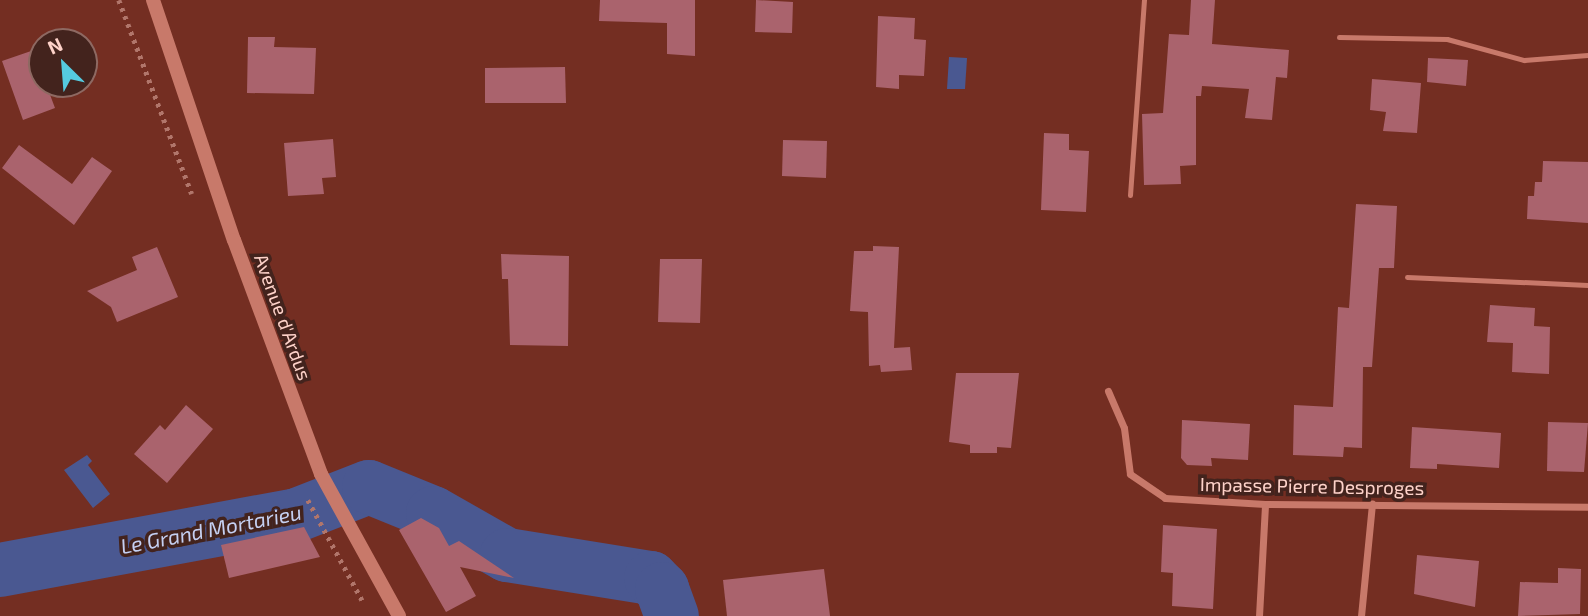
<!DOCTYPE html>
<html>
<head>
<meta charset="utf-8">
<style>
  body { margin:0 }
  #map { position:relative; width:1588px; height:616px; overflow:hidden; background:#742e22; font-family:"Exo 2",sans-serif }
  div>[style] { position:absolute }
  .water>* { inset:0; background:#4a5891 }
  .river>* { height:54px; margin:-27px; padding:0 27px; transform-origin:27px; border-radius:27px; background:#4a5891 }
  .building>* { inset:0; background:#aa636d }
  .path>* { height:4.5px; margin-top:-2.25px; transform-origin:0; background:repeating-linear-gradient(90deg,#b1766b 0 3.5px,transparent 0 8.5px) }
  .lane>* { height:5px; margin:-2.5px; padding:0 2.5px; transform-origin:2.5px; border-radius:2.5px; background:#c8796a }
  .street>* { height:7px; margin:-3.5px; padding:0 3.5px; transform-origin:3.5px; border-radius:3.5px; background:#c8796a }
  .secondary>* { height:14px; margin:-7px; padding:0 7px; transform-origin:7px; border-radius:7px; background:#c8796a }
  span { translate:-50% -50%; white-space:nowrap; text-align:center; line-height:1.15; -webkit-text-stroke:7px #43231d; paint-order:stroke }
  .street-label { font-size:19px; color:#fed2c9 }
  .water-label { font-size:21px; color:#c5d0f2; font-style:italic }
  .north { position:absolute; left:28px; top:28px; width:70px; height:70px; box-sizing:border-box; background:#43231d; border:2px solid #8e6962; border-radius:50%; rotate:335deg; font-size:19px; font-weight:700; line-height:28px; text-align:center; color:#fed2c9 }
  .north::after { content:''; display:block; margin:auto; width:24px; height:32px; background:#55cadf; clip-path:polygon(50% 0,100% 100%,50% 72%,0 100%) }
</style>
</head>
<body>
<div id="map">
  <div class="water">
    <i style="clip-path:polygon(949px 57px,967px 58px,965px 89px,947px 89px)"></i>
    <i style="clip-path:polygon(87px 455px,92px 461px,88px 465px,110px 494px,93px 508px,64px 470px)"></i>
  </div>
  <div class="river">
    <i style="left:0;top:570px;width:302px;rotate:-10.5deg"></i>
    <i style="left:297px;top:515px;width:77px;rotate:-21.3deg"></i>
    <i style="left:369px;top:487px;width:69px;rotate:22.1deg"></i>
    <i style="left:433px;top:513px;width:85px;rotate:29.6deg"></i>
    <i style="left:507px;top:555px;width:146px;rotate:9.1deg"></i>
    <i style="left:651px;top:578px;width:16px;rotate:45deg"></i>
    <i style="left:662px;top:589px;width:29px;rotate:70deg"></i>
  </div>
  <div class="building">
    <i style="clip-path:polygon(600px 0,695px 0,695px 56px,667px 54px,667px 23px,599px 21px)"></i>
    <i style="clip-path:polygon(756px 0,793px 2px,792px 33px,755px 32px)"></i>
    <i style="clip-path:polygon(1191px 0,1215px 0,1212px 44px,1289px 50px,1287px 78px,1276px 77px,1272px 120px,1245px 118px,1249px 89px,1202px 86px,1201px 96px,1196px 96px,1196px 165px,1180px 166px,1181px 184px,1144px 185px,1142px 114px,1163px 113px,1169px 34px,1189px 35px)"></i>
    <i style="clip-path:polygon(878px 16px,915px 18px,914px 39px,926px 40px,924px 76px,899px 75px,899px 89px,876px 87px)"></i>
    <i style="clip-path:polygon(248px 37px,275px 37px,274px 47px,316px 48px,314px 94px,247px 93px)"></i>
    <i style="clip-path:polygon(34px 50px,42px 84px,46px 84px,55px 108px,23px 120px,2px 61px)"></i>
    <i style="clip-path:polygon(1428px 58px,1468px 60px,1466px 86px,1427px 82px)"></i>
    <i style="clip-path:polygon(565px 67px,566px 103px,485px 103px,485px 68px)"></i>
    <i style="clip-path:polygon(1372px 79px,1421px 83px,1417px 133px,1383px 131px,1386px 112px,1370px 110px)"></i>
    <i style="clip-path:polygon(1044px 133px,1069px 134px,1069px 150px,1089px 151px,1086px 212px,1041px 210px)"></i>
    <i style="clip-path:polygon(333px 139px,336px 177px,322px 178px,324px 194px,288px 196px,284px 143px)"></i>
    <i style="clip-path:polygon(783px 140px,827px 141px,826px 178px,782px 176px)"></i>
    <i style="clip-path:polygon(19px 145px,72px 184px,92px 157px,112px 171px,74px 225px,2px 168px)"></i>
    <i style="clip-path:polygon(1543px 161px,1588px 162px,1588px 223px,1527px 219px,1528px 196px,1534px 196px,1535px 182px,1542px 182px)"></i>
    <i style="clip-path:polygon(1356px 204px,1397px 206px,1394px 268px,1379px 268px,1372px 367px,1363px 367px,1362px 448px,1344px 447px,1343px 457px,1293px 455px,1294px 405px,1333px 407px,1338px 307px,1349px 308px)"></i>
    <i style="clip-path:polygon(873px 246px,899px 247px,894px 348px,910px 347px,912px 370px,881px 372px,880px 365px,869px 366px,868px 312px,850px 311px,854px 251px,873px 251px)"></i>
    <i style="clip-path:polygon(157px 247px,178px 297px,117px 322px,111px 307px,87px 291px,137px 270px,132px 257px)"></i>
    <i style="clip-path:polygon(501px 254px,569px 256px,568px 346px,510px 345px,508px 279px,502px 279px)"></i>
    <i style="clip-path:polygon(660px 259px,702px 259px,700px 323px,658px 322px)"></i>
    <i style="clip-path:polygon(1490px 305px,1535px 308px,1534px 326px,1550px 327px,1549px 374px,1512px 372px,1513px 343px,1487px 342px)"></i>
    <i style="clip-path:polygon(956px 373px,1019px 373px,1011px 448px,997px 447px,997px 453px,970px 453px,970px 445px,949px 442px)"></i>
    <i style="clip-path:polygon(186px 405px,213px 429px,167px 483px,134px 454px,160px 425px,165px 430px)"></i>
    <i style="clip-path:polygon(1182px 420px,1250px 424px,1248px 460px,1211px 458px,1212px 466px,1187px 465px,1181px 458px)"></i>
    <i style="clip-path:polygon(1548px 422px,1588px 423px,1584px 472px,1547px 471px)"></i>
    <i style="clip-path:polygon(1412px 427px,1501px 433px,1499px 468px,1437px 464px,1437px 469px,1410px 468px)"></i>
    <i style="clip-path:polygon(421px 518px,439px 528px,449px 546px,459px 541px,514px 578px,460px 567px,476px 596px,446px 612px,399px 530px)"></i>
    <i style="clip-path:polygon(1163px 525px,1217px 529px,1213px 609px,1172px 606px,1173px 573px,1161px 572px)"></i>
    <i style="clip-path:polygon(304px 527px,320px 557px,229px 578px,221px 545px)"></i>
    <i style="clip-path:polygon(1417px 555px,1479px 561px,1475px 607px,1414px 594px)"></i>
    <i style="clip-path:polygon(1558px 568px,1581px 569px,1580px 614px,1518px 616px,1520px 582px,1558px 583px)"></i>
    <i style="clip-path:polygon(824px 569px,830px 616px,727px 616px,723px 580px)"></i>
  </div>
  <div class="path">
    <i style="left:119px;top:0;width:207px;rotate:69.4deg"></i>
    <i style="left:308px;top:500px;width:114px;rotate:61.6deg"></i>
  </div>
  <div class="lane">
    <i style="left:1339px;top:37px;width:108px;rotate:1.1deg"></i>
    <i style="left:1447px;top:39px;width:80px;rotate:15.3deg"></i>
    <i style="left:1524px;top:60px;width:64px;rotate:-4.5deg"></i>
    <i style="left:1130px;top:195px;width:196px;rotate:-85.9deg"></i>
    <i style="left:1407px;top:277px;width:181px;rotate:2.5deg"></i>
  </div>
  <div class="street">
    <i style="left:1108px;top:391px;width:40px;rotate:66.6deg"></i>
    <i style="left:1124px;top:428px;width:46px;rotate:82.6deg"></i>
    <i style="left:1130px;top:474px;width:42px;rotate:34.4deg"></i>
    <i style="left:1165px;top:498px;width:100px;rotate:3.4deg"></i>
    <i style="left:1265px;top:504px;width:323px;rotate:0.5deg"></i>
    <i style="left:1259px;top:616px;width:112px;rotate:-86.9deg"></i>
    <i style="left:1361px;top:616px;width:113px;rotate:-84.4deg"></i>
  </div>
  <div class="secondary">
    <i style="left:153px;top:0;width:253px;rotate:71.4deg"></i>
    <i style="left:234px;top:240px;width:250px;rotate:69.6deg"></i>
    <i style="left:321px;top:474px;width:162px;rotate:61.2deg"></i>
  </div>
  <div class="street-label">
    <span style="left:283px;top:317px;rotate:70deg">Avenue d'Ardus</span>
    <span style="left:1312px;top:486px;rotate:1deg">Impasse Pierre Desproges</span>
  </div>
  <div class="water-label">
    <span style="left:211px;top:529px;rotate:-11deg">Le Grand Mortarieu</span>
  </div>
  <div class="north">N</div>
</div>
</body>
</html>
